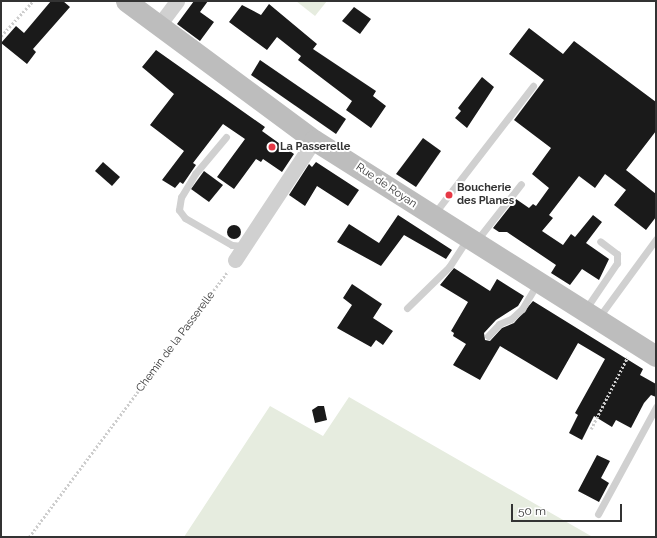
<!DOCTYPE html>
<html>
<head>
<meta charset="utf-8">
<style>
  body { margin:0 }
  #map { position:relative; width:657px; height:538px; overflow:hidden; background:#fff; font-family:Raleway,sans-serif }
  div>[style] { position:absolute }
  .green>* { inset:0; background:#e6ecdf }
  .building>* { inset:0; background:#1a1a1a }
  .round { border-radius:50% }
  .path>* { height:2.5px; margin-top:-1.25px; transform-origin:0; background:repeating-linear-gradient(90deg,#cdcdcd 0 2px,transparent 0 4px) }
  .lane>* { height:7px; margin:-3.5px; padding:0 3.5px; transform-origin:3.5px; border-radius:3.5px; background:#d0d0d0 }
  .street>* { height:15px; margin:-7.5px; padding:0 7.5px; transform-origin:7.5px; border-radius:7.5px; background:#d0d0d0 }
  .secondary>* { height:21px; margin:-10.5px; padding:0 10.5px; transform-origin:10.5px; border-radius:10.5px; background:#bdbdbd }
  .dots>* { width:11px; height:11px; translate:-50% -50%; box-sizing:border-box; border:2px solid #fff; border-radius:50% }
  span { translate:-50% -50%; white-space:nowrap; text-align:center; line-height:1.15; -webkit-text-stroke:4px #fff; paint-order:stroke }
  .poi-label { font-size:11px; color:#333; font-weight:700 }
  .left { translate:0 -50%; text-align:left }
  .street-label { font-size:11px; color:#333 }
  .frame { position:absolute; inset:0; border:2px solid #333; pointer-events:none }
  .scale { position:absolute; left:511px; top:504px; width:111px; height:18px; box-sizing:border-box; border:2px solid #333; border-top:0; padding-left:5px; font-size:12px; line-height:14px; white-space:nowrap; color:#333; -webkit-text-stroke:3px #fff; paint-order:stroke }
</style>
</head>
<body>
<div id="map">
  <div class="green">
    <i style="clip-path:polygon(296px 1px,327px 1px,315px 16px)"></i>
    <i style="clip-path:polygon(349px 397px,591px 536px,591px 537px,184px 537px,270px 406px,323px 436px)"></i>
  </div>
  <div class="building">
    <i style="clip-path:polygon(51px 1px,63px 1px,70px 7px,33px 49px,36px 52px,27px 64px,1px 43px,16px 26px,24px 33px)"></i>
    <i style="clip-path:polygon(194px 1px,208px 1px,200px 12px,214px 22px,200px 41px,177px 24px)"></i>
    <i style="clip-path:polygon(269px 4px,317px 44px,313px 49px,376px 91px,373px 96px,386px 106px,371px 128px,346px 110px,352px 101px,298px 60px,301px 56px,277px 37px,267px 50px,229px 22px,242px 5px,261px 15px)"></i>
    <i style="clip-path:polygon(354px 7px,371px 19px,360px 34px,342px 21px)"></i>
    <i style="clip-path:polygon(529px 28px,563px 54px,574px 41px,656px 102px,656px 131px,626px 170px,656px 194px,656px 217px,646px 230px,614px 205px,626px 190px,605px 174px,595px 188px,579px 176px,549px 215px,553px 218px,542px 231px,563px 245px,571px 234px,575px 237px,593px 215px,602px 222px,586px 243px,609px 259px,599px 280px,582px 269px,570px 285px,551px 273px,556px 265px,507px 232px,499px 232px,493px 228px,516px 199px,529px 208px,533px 204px,536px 206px,549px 188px,532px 174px,551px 148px,514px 120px,544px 80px,509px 54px)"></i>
    <i style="clip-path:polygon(156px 50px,265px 127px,262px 131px,294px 154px,282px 172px,263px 159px,261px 162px,256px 159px,234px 189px,217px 177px,245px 139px,223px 124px,193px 163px,196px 165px,183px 184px,180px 182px,175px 188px,162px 180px,184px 151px,150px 125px,174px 94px,142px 67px)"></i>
    <i style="clip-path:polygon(260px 60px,346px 119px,336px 134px,251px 75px)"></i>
    <i style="clip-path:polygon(482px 77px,494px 87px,467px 128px,455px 118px,461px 111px,458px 108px)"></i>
    <i style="clip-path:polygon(423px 138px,441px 151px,416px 187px,396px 174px)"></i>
    <i style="clip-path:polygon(103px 162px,120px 177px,112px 186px,95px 171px)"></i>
    <i style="clip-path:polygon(316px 162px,359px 190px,348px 206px,317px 186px,305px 206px,289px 195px,309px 164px,312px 167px)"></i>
    <i style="clip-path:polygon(204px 171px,223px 185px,209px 202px,191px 189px)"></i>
    <i style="clip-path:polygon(398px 215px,452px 250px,446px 259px,404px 235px,381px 266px,337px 242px,349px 224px,379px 243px)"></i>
    <i class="round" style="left:227px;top:225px;width:14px;height:14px"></i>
    <i style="clip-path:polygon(454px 268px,490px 291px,497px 279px,524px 296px,518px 306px,496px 320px,484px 333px,485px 340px,490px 341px,502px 328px,514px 323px,533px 301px,643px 369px,640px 375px,656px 384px,656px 397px,651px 395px,644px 403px,631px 428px,616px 420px,612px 427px,594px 416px,582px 440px,569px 433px,578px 415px,575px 413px,605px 359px,578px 343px,557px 380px,500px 346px,480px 380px,453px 365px,466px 344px,453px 336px,454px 333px,451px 331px,468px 302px,440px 285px)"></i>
    <i style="clip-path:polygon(352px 284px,382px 304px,373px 318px,393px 331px,383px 345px,376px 340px,371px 347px,337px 328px,352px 305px,343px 298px)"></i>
    <i style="clip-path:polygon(318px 406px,324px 406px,327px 420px,315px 423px,312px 410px)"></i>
    <i style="clip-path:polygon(597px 455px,610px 461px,601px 478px,609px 483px,599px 502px,578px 491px)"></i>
  </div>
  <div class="path">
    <i style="left:1px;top:36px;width:47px;rotate:-47.6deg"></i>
    <i style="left:591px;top:429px;width:80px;rotate:-63.1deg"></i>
    <i style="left:29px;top:537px;width:332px;rotate:-53.2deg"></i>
  </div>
  <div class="lane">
    <i style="left:226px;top:137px;width:48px;rotate:130deg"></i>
    <i style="left:195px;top:174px;width:27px;rotate:121deg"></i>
    <i style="left:181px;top:197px;width:13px;rotate:99deg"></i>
    <i style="left:179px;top:210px;width:10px;rotate:53deg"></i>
    <i style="left:185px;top:218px;width:54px;rotate:29.9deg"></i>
    <i style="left:232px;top:245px;width:11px;rotate:5deg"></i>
    <i style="left:434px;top:214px;width:162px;rotate:-52.3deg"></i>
    <i style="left:477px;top:240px;width:71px;rotate:-51.8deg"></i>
    <i style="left:407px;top:308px;width:59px;rotate:-44.3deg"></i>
    <i style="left:449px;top:267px;width:33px;rotate:-57deg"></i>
    <i style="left:585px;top:310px;width:57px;rotate:-55.8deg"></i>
    <i style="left:617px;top:263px;width:9px;rotate:-90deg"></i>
    <i style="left:617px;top:254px;width:21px;rotate:-143deg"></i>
    <i style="left:599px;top:317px;width:97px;rotate:-53.8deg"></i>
    <i style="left:488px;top:336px;width:16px;rotate:-47deg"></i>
    <i style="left:499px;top:324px;width:13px;rotate:-23deg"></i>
    <i style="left:511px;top:319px;width:15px;rotate:-42deg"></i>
    <i style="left:522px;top:309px;width:29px;rotate:-59deg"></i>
    <i style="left:598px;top:514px;width:122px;rotate:-61.5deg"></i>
  </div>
  <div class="street">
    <i style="left:159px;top:25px;width:30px;rotate:-53deg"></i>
    <i style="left:235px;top:260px;width:144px;rotate:-56.6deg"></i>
  </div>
  <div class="secondary">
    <i style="left:126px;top:1px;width:234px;rotate:36.5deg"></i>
    <i style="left:314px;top:140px;width:404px;rotate:32.3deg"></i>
  </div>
  <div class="dots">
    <i style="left:272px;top:147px;background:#e63946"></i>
    <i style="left:449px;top:195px;background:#e63946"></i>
  </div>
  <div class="poi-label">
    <span class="left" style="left:280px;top:147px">La Passerelle</span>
    <span class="left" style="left:457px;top:195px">Boucherie<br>des Planes</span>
  </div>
  <div class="street-label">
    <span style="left:386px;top:186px;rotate:34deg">Rue de Royan</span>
    <span style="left:176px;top:342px;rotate:-53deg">Chemin de la Passerelle</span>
  </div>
  <div class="frame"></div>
  <div class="scale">50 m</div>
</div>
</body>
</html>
